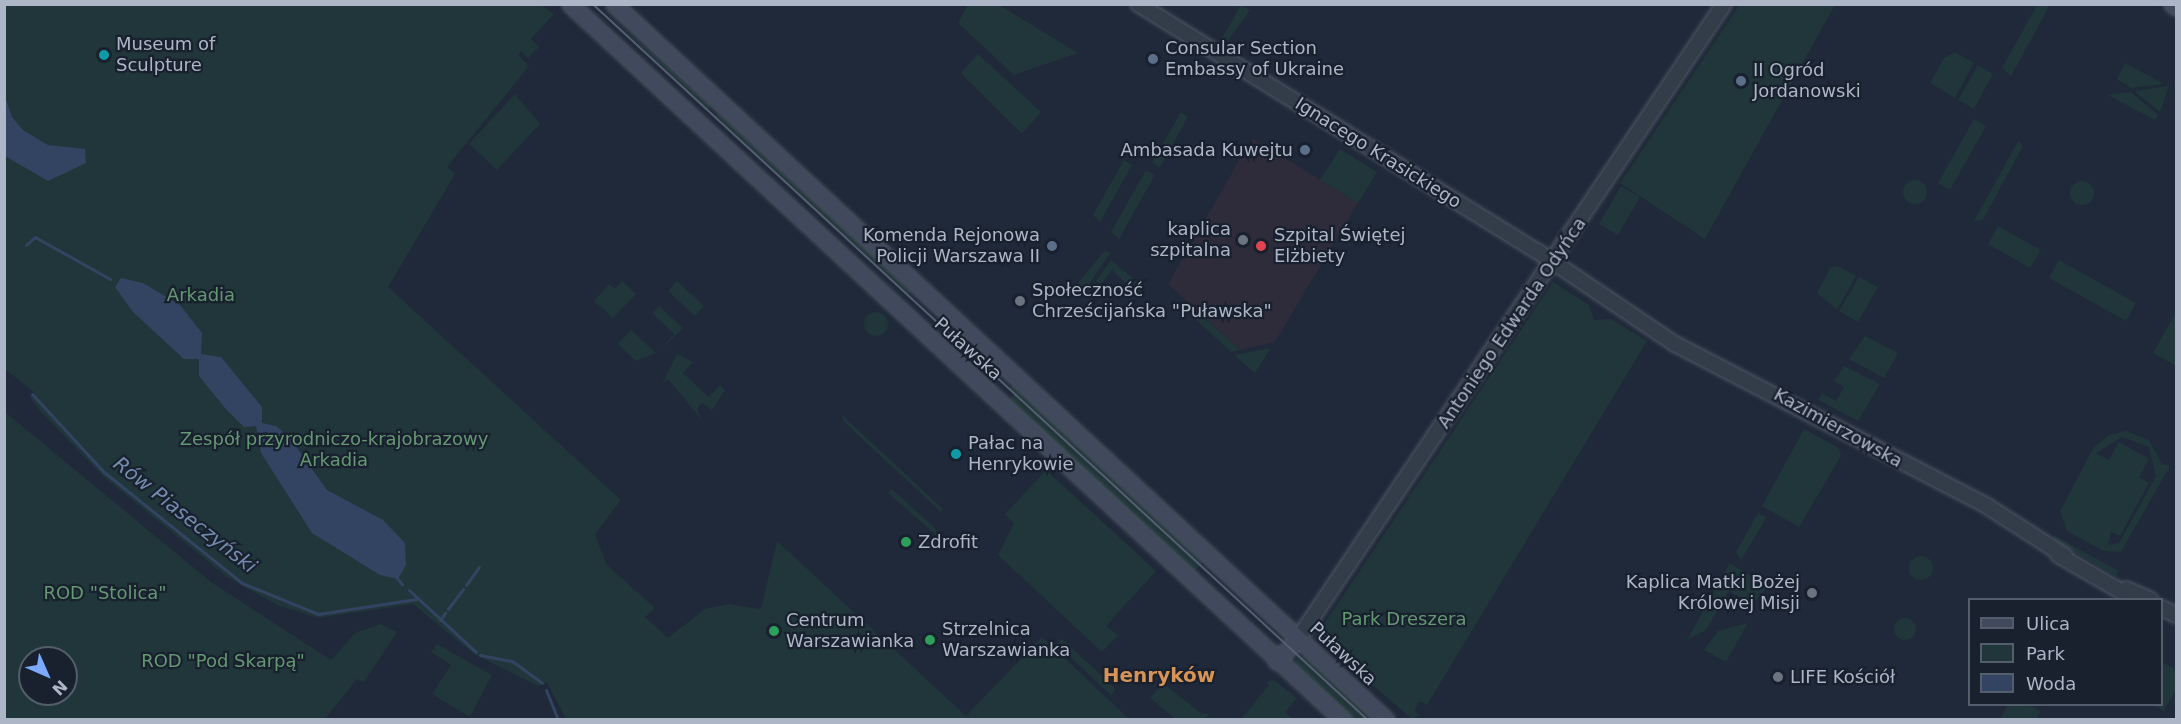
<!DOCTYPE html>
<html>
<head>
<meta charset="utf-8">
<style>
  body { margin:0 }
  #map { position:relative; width:2181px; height:724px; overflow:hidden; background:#1f2939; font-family:"DejaVu Sans",sans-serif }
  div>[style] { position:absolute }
  .medical>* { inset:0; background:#2e2b3a }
  .green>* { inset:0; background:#21363a }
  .round { border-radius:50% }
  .water>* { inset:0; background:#324462 }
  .stream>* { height:3px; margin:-1.5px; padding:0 1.5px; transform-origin:1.5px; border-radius:1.5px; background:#324462 }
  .roads { filter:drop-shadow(0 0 2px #4e5664) drop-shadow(0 0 2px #4e5664) }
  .tertiary>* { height:14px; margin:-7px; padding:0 7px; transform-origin:7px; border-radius:7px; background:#333c49 }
  .secondary>* { height:15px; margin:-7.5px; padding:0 7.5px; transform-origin:7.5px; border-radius:7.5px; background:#414a5d }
  .tram>* { height:1.5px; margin:-0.75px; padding:0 0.75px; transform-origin:0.75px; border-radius:0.75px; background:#555f71 }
  .dots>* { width:16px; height:16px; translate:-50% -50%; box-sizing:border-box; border:3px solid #19212e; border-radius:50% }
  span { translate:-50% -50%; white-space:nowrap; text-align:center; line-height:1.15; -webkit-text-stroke:4.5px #19212e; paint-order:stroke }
  .poi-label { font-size:18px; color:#adb6c6 }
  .left { translate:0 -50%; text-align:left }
  .right { translate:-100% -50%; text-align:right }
  .street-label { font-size:18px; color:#adb6c6 }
  .park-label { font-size:18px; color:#649872 }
  .water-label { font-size:20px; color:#748bb0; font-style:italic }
  .neighbourhood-label { font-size:20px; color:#d89356; font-weight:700 }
  .frame { position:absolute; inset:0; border:6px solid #adb6c6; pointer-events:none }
  .legend { position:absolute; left:1968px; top:598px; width:195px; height:108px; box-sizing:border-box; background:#19212e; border:2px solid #545d6b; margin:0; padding:8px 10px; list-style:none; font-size:18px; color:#adb6c6 }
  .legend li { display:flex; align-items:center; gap:12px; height:30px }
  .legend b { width:30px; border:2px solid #545d6b }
  .north { position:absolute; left:18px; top:646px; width:60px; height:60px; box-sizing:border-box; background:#19212e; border:2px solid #545d6b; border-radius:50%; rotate:135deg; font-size:16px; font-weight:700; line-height:24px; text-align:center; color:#adb6c6 }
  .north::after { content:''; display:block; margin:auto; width:21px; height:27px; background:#7ca9fd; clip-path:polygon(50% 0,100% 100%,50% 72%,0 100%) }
</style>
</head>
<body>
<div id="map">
  <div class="medical">
    <i style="clip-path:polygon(1252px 138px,1358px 203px,1275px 342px,1240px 350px,1168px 284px)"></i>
  </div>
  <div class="green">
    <i style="clip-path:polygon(1740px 4px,1835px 5px,1705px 239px,1620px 183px)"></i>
    <i style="clip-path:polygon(4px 5px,541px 5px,554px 14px,531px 39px,539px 47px,528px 58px,521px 51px,518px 55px,529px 66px,447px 167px,455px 174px,388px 287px,621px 500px,595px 534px,607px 565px,655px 608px,645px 617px,668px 638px,705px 609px,729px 604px,761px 609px,777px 541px,966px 716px,1042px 637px,1129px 719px,566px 719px,547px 682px,538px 686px,474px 654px,413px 604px,318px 618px,277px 605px,227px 577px,104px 477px,41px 412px,30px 397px,34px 392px,5px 369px)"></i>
    <i style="clip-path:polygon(597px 5px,711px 106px,708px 110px)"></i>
    <i style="clip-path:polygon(968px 5px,999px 5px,1078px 53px,1014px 75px,958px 23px)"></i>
    <i style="clip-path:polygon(1241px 5px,1250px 10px,1228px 41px,1222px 38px)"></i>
    <i style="clip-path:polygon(2037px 5px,2050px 5px,2011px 76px,2002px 68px)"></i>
    <i style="clip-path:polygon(1955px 52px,1974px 63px,1955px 98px,1930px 83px,1944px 58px)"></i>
    <i style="clip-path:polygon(978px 54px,1041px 112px,1022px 134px,961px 73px)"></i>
    <i style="clip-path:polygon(2125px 63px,2164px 84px,2131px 88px,2117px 79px)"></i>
    <i style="clip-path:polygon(1978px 65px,1993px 74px,1974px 109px,1958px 100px)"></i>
    <i style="clip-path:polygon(2169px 86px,2160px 112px,2134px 91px)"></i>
    <i style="clip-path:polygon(2131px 92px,2158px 115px,2155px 120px,2108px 95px)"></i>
    <i style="clip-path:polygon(515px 94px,540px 124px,497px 170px,469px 144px)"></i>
    <i style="clip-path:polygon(1181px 112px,1188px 117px,1160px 167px,1152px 163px)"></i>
    <i style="clip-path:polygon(718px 113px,911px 291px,907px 295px,715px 116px)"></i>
    <i style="clip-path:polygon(1974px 119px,1986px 126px,1950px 190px,1938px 183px)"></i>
    <i style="clip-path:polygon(2018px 141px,2023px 146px,1983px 220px,1974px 221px)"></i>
    <i style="clip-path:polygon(1340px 149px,1377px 172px,1358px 203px,1320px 180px)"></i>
    <i style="clip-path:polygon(1124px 160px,1132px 165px,1100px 222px,1093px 215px)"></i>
    <i style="clip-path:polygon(1146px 170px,1155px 175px,1119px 239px,1111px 232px)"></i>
    <i class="round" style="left:1903px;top:180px;width:24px;height:24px"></i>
    <i class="round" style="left:2070px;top:181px;width:24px;height:24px"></i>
    <i style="clip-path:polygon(1621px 186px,1640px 197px,1618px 235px,1599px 224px)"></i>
    <i style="clip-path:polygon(1998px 226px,2041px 250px,2030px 268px,1988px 244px)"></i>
    <i style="clip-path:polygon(1104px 251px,1111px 252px,1085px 290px,1077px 285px)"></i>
    <i style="clip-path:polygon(1111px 260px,1137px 282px,1131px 288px,1112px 270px,1101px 284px,1096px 281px)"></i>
    <i style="clip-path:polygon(2059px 260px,2136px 303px,2126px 321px,2049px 278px)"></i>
    <i style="clip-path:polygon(1838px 266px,1856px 276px,1837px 310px,1817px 293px,1830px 268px)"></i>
    <i style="clip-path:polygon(1859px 277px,1878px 287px,1858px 322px,1839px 311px)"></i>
    <i style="clip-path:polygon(622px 281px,636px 294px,613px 318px,594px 301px,609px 284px,615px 289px)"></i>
    <i style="clip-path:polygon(677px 281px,704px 306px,695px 316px,668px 291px)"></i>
    <i style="clip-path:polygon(1553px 282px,1589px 305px,1594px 320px,1611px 319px,1647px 341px,1427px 705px,1420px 701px,1414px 711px,1420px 715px,1412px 719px,1316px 636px)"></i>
    <i style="clip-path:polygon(659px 306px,683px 328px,658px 352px,674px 334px,652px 313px)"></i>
    <i style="clip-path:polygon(1198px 312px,1240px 350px,1231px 352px,1193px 317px)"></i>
    <i class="round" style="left:864px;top:312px;width:24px;height:24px"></i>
    <i style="clip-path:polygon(2174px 316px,2176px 318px,2176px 366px,2153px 353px)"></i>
    <i style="clip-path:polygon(631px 330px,656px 353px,636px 361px,618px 344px)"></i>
    <i style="clip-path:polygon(1865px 336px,1898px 353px,1884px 378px,1849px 359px)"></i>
    <i style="clip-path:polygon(1271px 348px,1255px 373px,1234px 355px)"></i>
    <i style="clip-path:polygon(677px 354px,693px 362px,683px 373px,704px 393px,709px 397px,720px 385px,725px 390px,712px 410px,702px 403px,697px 409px,702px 420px,668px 379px,662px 384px)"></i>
    <i style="clip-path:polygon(1844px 366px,1880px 384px,1858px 421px,1818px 400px,1822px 393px,1836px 401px,1844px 387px,1834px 381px)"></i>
    <i style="clip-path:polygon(1007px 387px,1015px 387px,1203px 562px,1194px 572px,1008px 401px,1014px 394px)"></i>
    <i style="clip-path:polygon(evenodd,5px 412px,211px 582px,331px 660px,355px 633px,381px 624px,397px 632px,364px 682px,357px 679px,325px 719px,5px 719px,5px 412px,30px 658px,66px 658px,66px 694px,30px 694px,30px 658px)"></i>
    <i style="clip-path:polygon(843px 416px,943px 509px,941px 512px,843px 421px)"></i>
    <i style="clip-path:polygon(1804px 429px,1839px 448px,1841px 456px,1799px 527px,1762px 506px)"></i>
    <i style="clip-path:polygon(evenodd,2126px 431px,2149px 440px,2162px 464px,2170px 466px,2121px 552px,2104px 551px,2067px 531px,2060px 511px,2094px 447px,2109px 435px,2126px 431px,2122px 437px,2149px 447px,2156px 476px,2119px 543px,2108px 545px,2111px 532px,2120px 536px,2149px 483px,2139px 477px,2149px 459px,2119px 442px,2109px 460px,2096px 453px,2122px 437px)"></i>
    <i style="clip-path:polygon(1046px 470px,1156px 571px,1106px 626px,1118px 635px,1102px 652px,998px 555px,1014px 523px,1005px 514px)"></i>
    <i style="clip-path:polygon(892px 489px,937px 530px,936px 535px,888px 493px)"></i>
    <i style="clip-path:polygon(1758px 513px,1767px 517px,1741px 560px,1736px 552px)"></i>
    <i style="clip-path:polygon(2055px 536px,2119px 571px,2116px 576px,2053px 540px)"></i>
    <i class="round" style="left:1909px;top:556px;width:24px;height:24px"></i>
    <i style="clip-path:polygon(1730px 563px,1768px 587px,1752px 604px,1729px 591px,1706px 630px,1687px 640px)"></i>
    <i class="round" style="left:1894px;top:618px;width:22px;height:22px"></i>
    <i style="clip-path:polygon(1748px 623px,1726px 662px,1704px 650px,1718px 631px)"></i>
    <i style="clip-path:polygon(1062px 639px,1116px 689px,1111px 695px,1056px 644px)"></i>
    <i style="clip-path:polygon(437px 644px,492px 675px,470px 717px,432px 694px,451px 665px,431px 652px)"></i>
    <i style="clip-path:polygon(1298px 657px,1306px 657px,1375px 719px,1354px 719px,1294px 666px)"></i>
    <i style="clip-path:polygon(2162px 662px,2176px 670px,2176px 689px,2164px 711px,2152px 705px,2162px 704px)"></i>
    <i style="clip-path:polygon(1274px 680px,1297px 698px,1285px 712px,1293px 719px,1241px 719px,1269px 685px,1266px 682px)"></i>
    <i style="clip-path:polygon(1163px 683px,1201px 713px,1209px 714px,1205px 719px,1175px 719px,1150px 698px)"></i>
    <i style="clip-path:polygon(2008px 705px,2028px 705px,2041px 711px,2036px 719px,2000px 719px)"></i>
  </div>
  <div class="water">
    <i style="clip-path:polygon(4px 94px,12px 117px,23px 130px,48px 145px,85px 149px,86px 163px,48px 181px,5px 156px)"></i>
    <i style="clip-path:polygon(121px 278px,143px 283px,180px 305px,202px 333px,201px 354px,221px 357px,262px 407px,262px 423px,276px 426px,290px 438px,327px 490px,383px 520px,405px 543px,406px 565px,398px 579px,380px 575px,312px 533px,261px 453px,256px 426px,244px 427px,225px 408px,199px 376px,199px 359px,184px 359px,133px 312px,115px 287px)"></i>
  </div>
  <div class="stream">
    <i style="left:26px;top:245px;width:12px;rotate:-42deg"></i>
    <i style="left:35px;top:237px;width:86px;rotate:29.2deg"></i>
    <i style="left:32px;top:394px;width:106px;rotate:47.3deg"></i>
    <i style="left:104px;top:472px;width:177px;rotate:38.8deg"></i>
    <i style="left:242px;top:583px;width:82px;rotate:22.2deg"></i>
    <i style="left:318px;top:614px;width:100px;rotate:-8.6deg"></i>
    <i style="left:395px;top:576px;width:11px;rotate:49deg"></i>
    <i style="left:466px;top:585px;width:22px;rotate:-54deg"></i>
    <i style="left:409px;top:590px;width:91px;rotate:42.8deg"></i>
    <i style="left:448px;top:609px;width:25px;rotate:-53deg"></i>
    <i style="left:440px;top:620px;width:9px;rotate:-54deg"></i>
    <i style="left:480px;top:655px;width:33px;rotate:11deg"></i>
    <i style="left:512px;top:661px;width:37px;rotate:36deg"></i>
    <i style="left:546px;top:690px;width:29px;rotate:68deg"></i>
  </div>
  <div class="roads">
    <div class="tertiary">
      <i style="left:1138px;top:4px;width:469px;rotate:31.8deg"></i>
      <i style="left:1537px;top:251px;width:166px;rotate:34deg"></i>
      <i style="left:1675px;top:344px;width:352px;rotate:27.4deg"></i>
      <i style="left:1987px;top:506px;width:93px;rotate:32.7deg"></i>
      <i style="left:2058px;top:555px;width:90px;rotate:30deg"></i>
      <i style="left:2126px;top:589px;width:27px;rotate:24deg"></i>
      <i style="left:2162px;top:608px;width:16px;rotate:27deg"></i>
      <i style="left:1298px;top:639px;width:765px;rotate:-56.14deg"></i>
    </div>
    <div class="secondary">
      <i style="left:570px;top:4px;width:1054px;rotate:42.81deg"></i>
      <i style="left:614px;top:4px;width:1053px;rotate:42.84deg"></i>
      <i style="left:2172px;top:4px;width:5px;rotate:37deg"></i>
      <i style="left:1276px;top:661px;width:31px;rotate:-45deg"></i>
    </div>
  </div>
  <div class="tram">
    <i style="left:593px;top:4px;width:1055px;rotate:42.73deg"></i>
  </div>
  <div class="dots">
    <i style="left:104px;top:55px;background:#0f9aa8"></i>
    <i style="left:1153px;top:59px;background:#5c6f8a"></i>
    <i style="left:1741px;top:81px;background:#5c6f8a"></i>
    <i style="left:1305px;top:150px;background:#5c6f8a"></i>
    <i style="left:1243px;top:240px;background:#6b7280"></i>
    <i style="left:1052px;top:246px;background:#5c6f8a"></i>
    <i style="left:1261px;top:246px;background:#e0444e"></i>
    <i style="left:1020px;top:301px;background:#6b7280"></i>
    <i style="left:956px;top:454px;background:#0f9aa8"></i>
    <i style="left:906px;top:542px;background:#2e9e5b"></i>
    <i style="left:1812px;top:593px;background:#6b7280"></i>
    <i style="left:774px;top:631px;background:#2e9e5b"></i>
    <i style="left:930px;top:640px;background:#2e9e5b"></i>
    <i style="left:1778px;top:677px;background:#6b7280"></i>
  </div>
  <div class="poi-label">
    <span class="left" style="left:116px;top:55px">Museum of<br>Sculpture</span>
    <span class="left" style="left:1165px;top:59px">Consular Section<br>Embassy of Ukraine</span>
    <span class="left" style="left:1753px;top:81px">II Ogród<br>Jordanowski</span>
    <span class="right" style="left:1293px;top:150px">Ambasada Kuwejtu</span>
    <span class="right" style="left:1231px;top:240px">kaplica<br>szpitalna</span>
    <span class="right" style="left:1040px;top:246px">Komenda Rejonowa<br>Policji Warszawa II</span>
    <span class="left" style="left:1274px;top:246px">Szpital Świętej<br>Elżbiety</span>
    <span class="left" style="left:1032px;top:301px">Społeczność<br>Chrześcijańska "Puławska"</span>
    <span class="left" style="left:968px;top:454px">Pałac na<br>Henrykowie</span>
    <span class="left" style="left:918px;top:542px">Zdrofit</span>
    <span class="right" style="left:1800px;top:593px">Kaplica Matki Bożej<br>Królowej Misji</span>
    <span class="left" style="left:786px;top:631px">Centrum<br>Warszawianka</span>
    <span class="left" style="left:942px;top:640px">Strzelnica<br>Warszawianka</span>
    <span class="left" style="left:1790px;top:677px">LIFE Kościół</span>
  </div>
  <div class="street-label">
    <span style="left:1378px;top:153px;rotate:32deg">Ignacego Krasickiego</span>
    <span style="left:1512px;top:323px;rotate:-56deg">Antoniego Edwarda Odyńca</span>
    <span style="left:968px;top:349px;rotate:42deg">Puławska</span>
    <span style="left:1838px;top:428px;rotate:29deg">Kazimierzowska</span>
    <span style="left:1343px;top:654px;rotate:43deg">Puławska</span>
  </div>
  <div class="park-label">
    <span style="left:201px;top:295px">Arkadia</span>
    <span style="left:334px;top:450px">Zespół przyrodniczo-krajobrazowy<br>Arkadia</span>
    <span style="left:105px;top:593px">ROD "Stolica"</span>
    <span style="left:1404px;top:619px">Park Dreszera</span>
    <span style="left:223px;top:661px">ROD "Pod Skarpą"</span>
  </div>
  <div class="water-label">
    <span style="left:185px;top:515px;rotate:38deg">Rów Piaseczyński</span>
  </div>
  <div class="neighbourhood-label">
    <span style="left:1159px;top:675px">Henryków</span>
  </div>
  <div class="frame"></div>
  <ul class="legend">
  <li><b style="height:8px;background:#414a5d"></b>Ulica</li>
  <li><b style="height:16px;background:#21363a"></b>Park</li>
  <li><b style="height:16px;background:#324462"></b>Woda</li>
  </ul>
  <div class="north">N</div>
</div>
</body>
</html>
